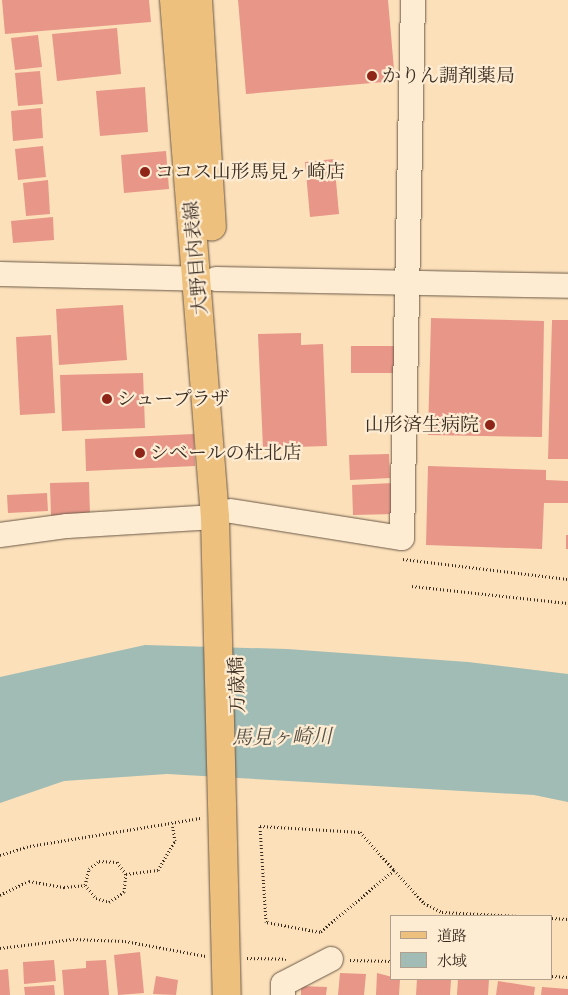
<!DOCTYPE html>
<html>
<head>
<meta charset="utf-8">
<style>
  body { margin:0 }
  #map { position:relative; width:568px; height:995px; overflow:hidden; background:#fce0ba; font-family:"EB Garamond","Noto Serif JP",serif }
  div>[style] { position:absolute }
  .water>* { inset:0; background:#a0bcb5 }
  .building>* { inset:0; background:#e79688 }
  .path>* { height:3px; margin-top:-1.5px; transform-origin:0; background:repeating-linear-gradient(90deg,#392c21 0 1px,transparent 0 3.5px) }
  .roads { filter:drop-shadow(0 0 1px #6a5947) drop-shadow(0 0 1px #6a5947) }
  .minor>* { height:24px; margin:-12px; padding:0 12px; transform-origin:12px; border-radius:12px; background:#fdebd2 }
  .major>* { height:28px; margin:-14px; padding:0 14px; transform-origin:14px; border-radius:14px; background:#eec07d }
  .dots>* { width:14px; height:14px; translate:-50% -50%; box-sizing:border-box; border:2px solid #fdebd2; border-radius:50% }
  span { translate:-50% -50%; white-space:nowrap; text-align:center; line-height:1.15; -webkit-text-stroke:4.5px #fdebd2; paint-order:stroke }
  .poi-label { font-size:19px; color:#392c21 }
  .left { translate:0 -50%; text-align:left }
  .right { translate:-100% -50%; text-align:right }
  .street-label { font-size:19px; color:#392c21 }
  .water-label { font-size:20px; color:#535046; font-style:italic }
  .legend { position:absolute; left:390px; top:915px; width:162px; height:65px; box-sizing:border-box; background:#fdebd2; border:1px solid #af9f8b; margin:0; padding:6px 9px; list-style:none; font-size:15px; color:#392c21 }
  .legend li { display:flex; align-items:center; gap:10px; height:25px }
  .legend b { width:25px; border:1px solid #af9f8b }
</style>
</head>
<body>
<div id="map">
  <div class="water">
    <i style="clip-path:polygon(145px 645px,287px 649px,468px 662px,568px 674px,568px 802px,534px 795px,167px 774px,64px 781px,0 803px,0 677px)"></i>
  </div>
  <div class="building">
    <i style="clip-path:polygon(2px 0,149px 0,151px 22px,5px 34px)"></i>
    <i style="clip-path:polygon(238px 0,388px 0,395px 81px,246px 94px)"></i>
    <i style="clip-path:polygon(117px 28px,121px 74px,57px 81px,52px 34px)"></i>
    <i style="clip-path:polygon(38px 35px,42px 67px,15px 70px,11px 38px)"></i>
    <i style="clip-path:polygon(40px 71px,43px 104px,18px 106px,15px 73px)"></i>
    <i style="clip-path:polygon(145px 87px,148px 132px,100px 136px,96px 91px)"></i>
    <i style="clip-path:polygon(41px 108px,43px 138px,13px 141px,11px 111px)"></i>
    <i style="clip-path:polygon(43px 146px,46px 177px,18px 180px,15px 149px)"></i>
    <i style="clip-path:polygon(166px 151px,169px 189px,124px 193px,121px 155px)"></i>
    <i style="clip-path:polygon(334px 159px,339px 214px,310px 217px,305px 162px)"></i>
    <i style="clip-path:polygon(48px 180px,50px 214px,26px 216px,23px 183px)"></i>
    <i style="clip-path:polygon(53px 217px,54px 240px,13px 243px,11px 221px)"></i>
    <i style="clip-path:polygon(123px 305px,127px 360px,59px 365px,56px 309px)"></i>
    <i style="clip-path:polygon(431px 318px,544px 321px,542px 437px,428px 435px)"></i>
    <i style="clip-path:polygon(552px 320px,568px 320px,568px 459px,548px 459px)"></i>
    <i style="clip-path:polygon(301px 333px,301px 345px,323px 344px,327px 446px,263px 448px,258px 334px)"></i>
    <i style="clip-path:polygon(51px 335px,55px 413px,20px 415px,16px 337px)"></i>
    <i style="clip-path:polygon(351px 346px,396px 346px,396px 373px,351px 373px)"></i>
    <i style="clip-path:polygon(143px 373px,145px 428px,62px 431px,60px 375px)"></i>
    <i style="clip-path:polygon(194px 434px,195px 466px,86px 471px,85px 439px)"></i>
    <i style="clip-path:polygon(389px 454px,390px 478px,350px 480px,349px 455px)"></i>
    <i style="clip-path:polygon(428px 466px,546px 470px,546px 480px,568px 481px,568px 503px,544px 503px,542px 549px,426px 545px)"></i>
    <i style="clip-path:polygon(89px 482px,90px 515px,51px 516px,50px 483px)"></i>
    <i style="clip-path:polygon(393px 483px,394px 514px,353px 515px,352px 485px)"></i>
    <i style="clip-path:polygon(47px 493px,48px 511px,8px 513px,7px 495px)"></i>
    <i style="clip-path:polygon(566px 535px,568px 535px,568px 549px,566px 549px)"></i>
    <i style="clip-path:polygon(140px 952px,144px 993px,118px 995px,114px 955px)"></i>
    <i style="clip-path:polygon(54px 960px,56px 981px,24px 984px,23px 962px)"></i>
    <i style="clip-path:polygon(106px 960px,109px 995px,64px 995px,62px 970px,86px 968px,86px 961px)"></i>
    <i style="clip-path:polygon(8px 969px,10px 995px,0 995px,0 970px)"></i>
    <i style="clip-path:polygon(340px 973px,366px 974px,364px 995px,338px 995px)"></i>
    <i style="clip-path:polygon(377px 973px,400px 979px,399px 995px,376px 995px)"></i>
    <i style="clip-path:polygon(156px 976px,178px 980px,176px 995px,153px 994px)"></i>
    <i style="clip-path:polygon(417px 979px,451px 980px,450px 995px,416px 995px)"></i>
    <i style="clip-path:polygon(458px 979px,489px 979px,488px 995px,457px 995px)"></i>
    <i style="clip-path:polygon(498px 981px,535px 987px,534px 995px,496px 995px)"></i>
    <i style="clip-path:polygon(54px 985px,55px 995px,25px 995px,24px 987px)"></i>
    <i style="clip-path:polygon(301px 986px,327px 987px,326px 995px,301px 995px)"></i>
    <i style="clip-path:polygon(542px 987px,568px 989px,568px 995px,541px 995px)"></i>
  </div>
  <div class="path">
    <i style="left:403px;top:559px;width:166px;rotate:6.9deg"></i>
    <i style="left:412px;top:586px;width:157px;rotate:6.2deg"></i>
    <i style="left:0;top:855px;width:31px;rotate:-17deg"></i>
    <i style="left:30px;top:846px;width:173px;rotate:-9.3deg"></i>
    <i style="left:394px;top:870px;width:97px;rotate:140deg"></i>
    <i style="left:320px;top:932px;width:55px;rotate:-169.5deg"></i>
    <i style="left:266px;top:922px;width:96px;rotate:-93.6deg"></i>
    <i style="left:260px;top:826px;width:100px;rotate:3.4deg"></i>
    <i style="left:360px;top:832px;width:51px;rotate:48.2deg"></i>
    <i style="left:394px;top:870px;width:45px;rotate:47.7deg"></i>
    <i style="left:424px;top:903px;width:20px;rotate:27deg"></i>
    <i style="left:442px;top:912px;width:77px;rotate:3deg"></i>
    <i style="left:85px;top:885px;width:17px;rotate:50deg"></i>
    <i style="left:96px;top:898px;width:14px;rotate:17deg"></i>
    <i style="left:109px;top:902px;width:18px;rotate:-34deg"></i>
    <i style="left:124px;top:892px;width:18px;rotate:-84deg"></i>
    <i style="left:0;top:895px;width:32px;rotate:-26deg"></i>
    <i style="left:29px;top:881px;width:36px;rotate:10deg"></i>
    <i style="left:64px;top:887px;width:21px;rotate:-5deg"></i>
    <i style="left:85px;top:885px;width:16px;rotate:-76deg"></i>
    <i style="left:89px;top:869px;width:13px;rotate:-39deg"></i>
    <i style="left:99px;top:861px;width:18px;rotate:3deg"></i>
    <i style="left:117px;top:862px;width:15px;rotate:53deg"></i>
    <i style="left:126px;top:874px;width:32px;rotate:-7deg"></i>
    <i style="left:158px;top:870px;width:34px;rotate:-60deg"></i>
    <i style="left:175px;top:841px;width:18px;rotate:-99deg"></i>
    <i style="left:552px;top:918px;width:16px;rotate:4deg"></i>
    <i style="left:0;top:948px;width:74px;rotate:-7deg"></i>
    <i style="left:73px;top:939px;width:52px;rotate:2.2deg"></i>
    <i style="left:125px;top:941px;width:82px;rotate:10.5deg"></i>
    <i style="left:247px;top:958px;width:39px;rotate:1deg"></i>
    <i style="left:350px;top:960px;width:42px;rotate:1.4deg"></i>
    <i style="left:552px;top:976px;width:16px;rotate:4deg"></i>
  </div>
  <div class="roads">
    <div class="minor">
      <i style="left:0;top:274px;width:199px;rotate:1.4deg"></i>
      <i style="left:216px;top:279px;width:352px;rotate:1.1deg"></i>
      <i style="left:231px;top:511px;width:173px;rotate:9deg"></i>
      <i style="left:402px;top:538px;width:538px;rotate:-88.83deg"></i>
      <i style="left:0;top:535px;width:68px;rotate:-7.7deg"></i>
      <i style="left:67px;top:526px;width:148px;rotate:-3.5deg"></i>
      <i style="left:283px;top:995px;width:11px;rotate:-90deg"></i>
      <i style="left:283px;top:984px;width:54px;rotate:-27.5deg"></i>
    </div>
    <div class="major">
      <i style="left:174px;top:0;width:519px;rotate:85.47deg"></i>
      <i style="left:215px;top:517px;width:478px;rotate:88.6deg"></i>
      <i style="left:198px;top:0;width:227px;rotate:86.5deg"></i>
    </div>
  </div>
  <div class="dots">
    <i style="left:372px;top:76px;background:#8f2418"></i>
    <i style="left:145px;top:172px;background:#8f2418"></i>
    <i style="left:107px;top:399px;background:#8f2418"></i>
    <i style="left:490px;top:425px;background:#8f2418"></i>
    <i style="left:140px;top:453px;background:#8f2418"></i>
  </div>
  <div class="poi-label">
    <span class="left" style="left:382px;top:76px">かりん調剤薬局</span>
    <span class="left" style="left:155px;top:172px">ココス山形馬見ヶ崎店</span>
    <span class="left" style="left:117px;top:399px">シュープラザ</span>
    <span class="right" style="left:479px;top:425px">山形済生病院</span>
    <span class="left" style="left:150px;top:453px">シベールの杜北店</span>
  </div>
  <div class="street-label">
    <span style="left:196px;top:258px;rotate:-95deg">大野目内表線</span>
    <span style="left:237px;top:685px;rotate:-92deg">万歳橋</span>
  </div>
  <div class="water-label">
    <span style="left:282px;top:737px;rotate:-1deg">馬見ヶ崎川</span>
  </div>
  <ul class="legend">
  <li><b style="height:6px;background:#eec07d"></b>道路</li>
  <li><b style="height:14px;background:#a0bcb5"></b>水域</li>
  </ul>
</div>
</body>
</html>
